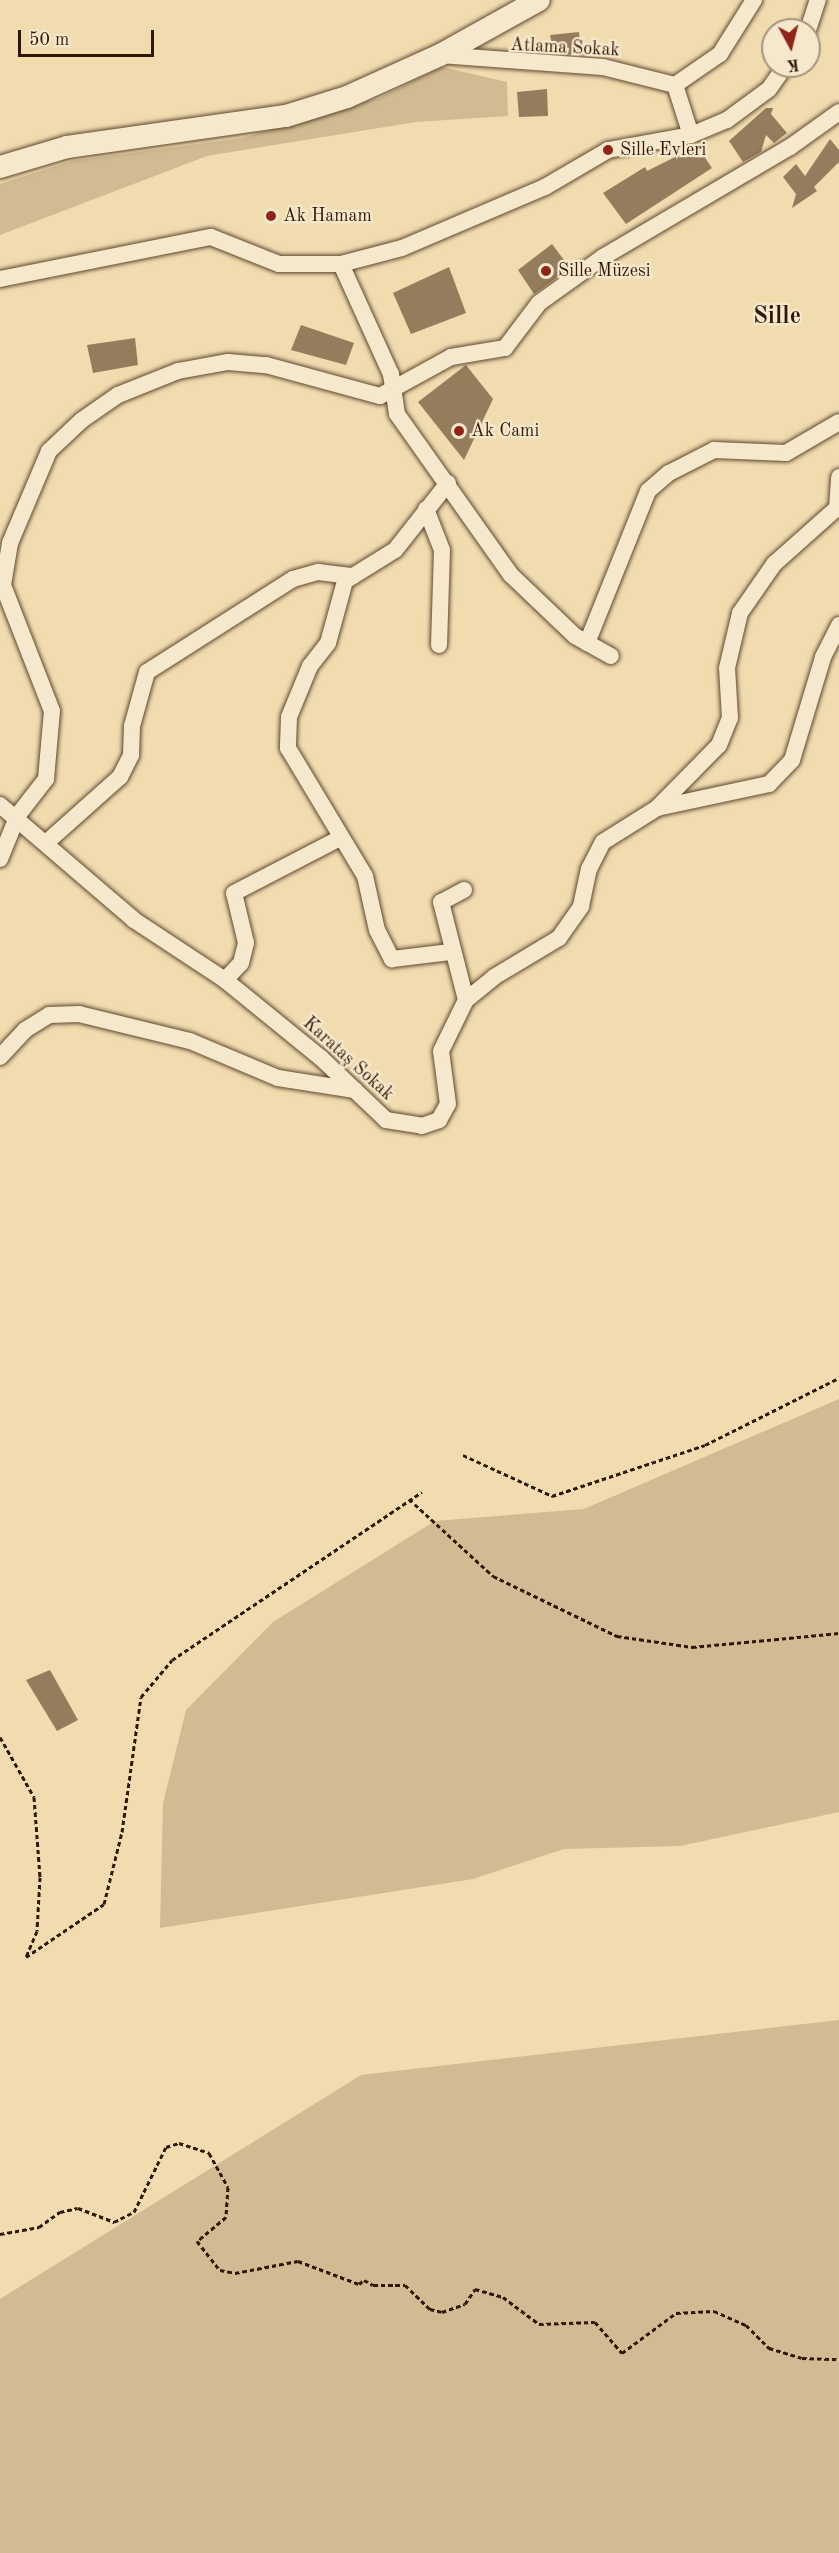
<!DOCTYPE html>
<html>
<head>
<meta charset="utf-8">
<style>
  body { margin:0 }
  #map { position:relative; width:839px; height:2553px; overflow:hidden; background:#f1dcb0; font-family:"Old Standard TT",serif }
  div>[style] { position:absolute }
  .green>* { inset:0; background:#d0bb92 }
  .building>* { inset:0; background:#947d5c }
  .path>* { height:3px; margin-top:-1.5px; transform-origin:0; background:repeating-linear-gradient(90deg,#301702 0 4.5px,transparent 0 7.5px) }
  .roads { filter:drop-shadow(0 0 2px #60482e) drop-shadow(0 0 2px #60482e) }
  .street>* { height:16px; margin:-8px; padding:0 8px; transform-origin:8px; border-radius:8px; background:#f6e8cc }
  .secondary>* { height:22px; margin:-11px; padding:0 11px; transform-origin:11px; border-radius:11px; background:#f6e8cc }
  .dots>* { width:16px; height:16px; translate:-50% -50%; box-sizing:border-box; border:3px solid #f6e8cc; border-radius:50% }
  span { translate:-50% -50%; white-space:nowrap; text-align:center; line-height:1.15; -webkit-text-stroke:4.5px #f6e8cc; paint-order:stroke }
  .street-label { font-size:18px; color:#301702 }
  .poi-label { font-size:18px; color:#301702 }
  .left { translate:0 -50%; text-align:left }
  .district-label { font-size:24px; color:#301702; font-weight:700 }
  .north { position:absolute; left:761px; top:18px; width:60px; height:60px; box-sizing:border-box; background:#f6e8cc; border:2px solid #a7947b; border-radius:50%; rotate:173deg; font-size:16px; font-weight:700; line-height:24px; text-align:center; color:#301702 }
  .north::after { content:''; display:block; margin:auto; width:21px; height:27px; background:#8f2418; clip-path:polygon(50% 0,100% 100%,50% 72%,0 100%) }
  .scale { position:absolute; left:18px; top:30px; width:136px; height:27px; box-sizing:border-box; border:3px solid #301702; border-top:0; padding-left:8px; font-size:18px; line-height:21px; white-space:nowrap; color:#301702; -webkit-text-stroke:4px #f6e8cc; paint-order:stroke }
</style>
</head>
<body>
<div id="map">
  <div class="green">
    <i style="clip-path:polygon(442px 67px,507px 82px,508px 116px,416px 122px,207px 156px,0 235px,0 184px,72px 161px,242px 138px,379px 98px)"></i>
    <i style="clip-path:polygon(839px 1399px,839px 1812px,680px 1846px,564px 1849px,473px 1879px,160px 1928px,163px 1803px,186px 1710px,273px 1622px,435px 1521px,584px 1509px)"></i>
    <i style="clip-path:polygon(839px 2020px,839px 2553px,0 2553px,0 2299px,361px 2075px)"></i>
  </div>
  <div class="building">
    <i style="clip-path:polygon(579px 32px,581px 55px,554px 53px,550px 35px)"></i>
    <i style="clip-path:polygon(547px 89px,548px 116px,519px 117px,517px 92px)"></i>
    <i style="clip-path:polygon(766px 108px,773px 108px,771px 114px,787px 133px,774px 143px,766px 135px,761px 152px,743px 162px,729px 141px)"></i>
    <i style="clip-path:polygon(830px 139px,839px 150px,839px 162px,814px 187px,817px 191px,792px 208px,796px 194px,783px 177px,796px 164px,805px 176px)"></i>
    <i style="clip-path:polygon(687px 151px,690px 156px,704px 156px,712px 168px,626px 224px,603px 193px,645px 167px,647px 171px)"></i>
    <i style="clip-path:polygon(552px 244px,570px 268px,534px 294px,518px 270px)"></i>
    <i style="clip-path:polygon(449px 267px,466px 313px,411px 334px,393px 293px)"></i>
    <i style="clip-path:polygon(301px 325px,354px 343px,346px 365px,291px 350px)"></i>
    <i style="clip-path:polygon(135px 338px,138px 365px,93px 373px,87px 345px)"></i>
    <i style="clip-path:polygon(466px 365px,493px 399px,464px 460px,418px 402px)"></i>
    <i style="clip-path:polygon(50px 1670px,78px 1720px,57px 1731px,26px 1680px)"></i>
  </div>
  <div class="path">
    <i style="left:463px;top:1455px;width:98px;rotate:24.7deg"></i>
    <i style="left:552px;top:1496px;width:161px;rotate:-18.4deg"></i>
    <i style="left:705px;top:1445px;width:150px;rotate:-26.6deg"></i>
    <i style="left:409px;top:1499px;width:114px;rotate:42.5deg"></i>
    <i style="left:493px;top:1576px;width:138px;rotate:25.8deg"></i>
    <i style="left:617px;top:1636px;width:76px;rotate:8.3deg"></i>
    <i style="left:692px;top:1647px;width:148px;rotate:-5.4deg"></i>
    <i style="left:0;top:1737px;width:69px;rotate:60.5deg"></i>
    <i style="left:34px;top:1797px;width:80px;rotate:85.7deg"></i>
    <i style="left:40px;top:1877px;width:54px;rotate:93.2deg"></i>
    <i style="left:37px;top:1931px;width:28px;rotate:113deg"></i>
    <i style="left:26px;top:1957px;width:94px;rotate:-34.2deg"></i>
    <i style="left:104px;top:1904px;width:74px;rotate:-76deg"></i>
    <i style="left:122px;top:1832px;width:136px;rotate:-82deg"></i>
    <i style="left:141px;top:1697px;width:48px;rotate:-50deg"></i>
    <i style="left:172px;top:1660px;width:301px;rotate:-33.9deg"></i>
    <i style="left:0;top:2234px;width:40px;rotate:-10deg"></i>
    <i style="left:39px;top:2227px;width:26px;rotate:-36deg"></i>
    <i style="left:60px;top:2212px;width:18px;rotate:-13deg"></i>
    <i style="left:78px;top:2208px;width:39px;rotate:21deg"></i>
    <i style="left:114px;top:2222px;width:22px;rotate:-27deg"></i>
    <i style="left:134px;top:2212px;width:72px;rotate:-63.8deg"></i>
    <i style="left:166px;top:2147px;width:14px;rotate:-17deg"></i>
    <i style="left:179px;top:2143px;width:32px;rotate:18deg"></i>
    <i style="left:209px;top:2153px;width:39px;rotate:61deg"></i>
    <i style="left:228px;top:2187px;width:30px;rotate:94deg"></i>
    <i style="left:226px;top:2217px;width:38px;rotate:140deg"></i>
    <i style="left:197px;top:2241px;width:37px;rotate:52deg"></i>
    <i style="left:220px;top:2270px;width:15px;rotate:11deg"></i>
    <i style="left:235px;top:2273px;width:64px;rotate:-10.8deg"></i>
    <i style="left:298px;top:2261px;width:65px;rotate:20.7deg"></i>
    <i style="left:359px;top:2284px;width:6px;rotate:-39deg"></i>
    <i style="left:364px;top:2280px;width:10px;rotate:29deg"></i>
    <i style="left:373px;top:2285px;width:32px"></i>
    <i style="left:405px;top:2285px;width:35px;rotate:44deg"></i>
    <i style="left:430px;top:2309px;width:12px;rotate:14deg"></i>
    <i style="left:442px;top:2312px;width:24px;rotate:-19deg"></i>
    <i style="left:465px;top:2304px;width:18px;rotate:-56deg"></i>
    <i style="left:475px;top:2289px;width:29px;rotate:16deg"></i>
    <i style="left:503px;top:2297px;width:45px;rotate:36.9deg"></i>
    <i style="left:539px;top:2324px;width:56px;rotate:-2deg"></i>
    <i style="left:595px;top:2322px;width:41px;rotate:48.9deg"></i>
    <i style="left:622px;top:2353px;width:67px;rotate:-36.5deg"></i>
    <i style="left:676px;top:2313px;width:38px;rotate:-3deg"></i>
    <i style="left:714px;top:2311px;width:35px;rotate:24deg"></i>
    <i style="left:746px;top:2325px;width:33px;rotate:45deg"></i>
    <i style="left:769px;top:2348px;width:34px;rotate:17deg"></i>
    <i style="left:802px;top:2358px;width:37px;rotate:2deg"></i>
  </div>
  <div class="roads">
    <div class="street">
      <i style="left:808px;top:30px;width:32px;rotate:-72deg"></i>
      <i style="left:440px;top:55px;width:163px;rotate:4.2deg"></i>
      <i style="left:603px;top:67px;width:74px;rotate:14deg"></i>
      <i style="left:675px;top:85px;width:55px;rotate:-34.6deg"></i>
      <i style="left:720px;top:54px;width:64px;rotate:-57.8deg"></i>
      <i style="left:675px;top:85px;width:52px;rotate:72.3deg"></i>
      <i style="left:341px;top:264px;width:121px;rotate:65.6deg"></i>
      <i style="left:391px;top:374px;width:40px;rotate:81.5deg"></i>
      <i style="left:397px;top:414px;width:197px;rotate:54.7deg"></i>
      <i style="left:511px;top:575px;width:88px;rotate:43.6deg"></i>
      <i style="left:575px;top:636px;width:41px;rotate:29.1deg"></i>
      <i style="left:0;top:279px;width:215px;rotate:-11.3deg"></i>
      <i style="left:211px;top:237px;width:73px;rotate:21.7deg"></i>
      <i style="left:279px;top:264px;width:62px"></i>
      <i style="left:341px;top:264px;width:63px;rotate:-14.7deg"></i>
      <i style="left:402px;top:248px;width:155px;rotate:-23.1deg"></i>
      <i style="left:545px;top:187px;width:73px;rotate:-30.4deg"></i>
      <i style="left:608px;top:150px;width:84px;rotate:-10.2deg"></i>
      <i style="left:691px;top:135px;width:39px;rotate:-23deg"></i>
      <i style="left:727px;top:120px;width:52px;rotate:-36.4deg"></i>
      <i style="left:769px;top:89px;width:28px;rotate:-55deg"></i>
      <i style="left:448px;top:483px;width:85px;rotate:128.3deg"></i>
      <i style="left:395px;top:550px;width:59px;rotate:148.2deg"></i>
      <i style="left:345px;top:581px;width:64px;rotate:105.3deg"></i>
      <i style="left:328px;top:643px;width:29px;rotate:128deg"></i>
      <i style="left:310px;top:666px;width:55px;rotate:112.4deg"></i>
      <i style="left:289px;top:717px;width:31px;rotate:92deg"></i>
      <i style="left:288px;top:748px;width:149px;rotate:59deg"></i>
      <i style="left:365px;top:876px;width:55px;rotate:77.5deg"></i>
      <i style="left:377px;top:930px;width:33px;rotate:63deg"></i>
      <i style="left:392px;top:959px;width:59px;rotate:-6.8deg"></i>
      <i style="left:837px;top:508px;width:31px;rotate:-86deg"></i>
      <i style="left:426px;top:509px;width:44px;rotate:68.7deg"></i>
      <i style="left:442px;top:550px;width:95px;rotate:91.8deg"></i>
      <i style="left:587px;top:643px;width:164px;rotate:-68.1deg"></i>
      <i style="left:648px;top:491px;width:28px;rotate:-41deg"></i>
      <i style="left:669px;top:473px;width:51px;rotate:-27.1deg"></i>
      <i style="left:714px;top:450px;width:72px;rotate:2.4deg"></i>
      <i style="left:786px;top:453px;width:61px;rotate:-30.3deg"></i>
      <i style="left:0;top:805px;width:177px;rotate:40.6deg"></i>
      <i style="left:134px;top:920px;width:109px;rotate:33.4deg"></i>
      <i style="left:225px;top:980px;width:124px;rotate:39.1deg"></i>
      <i style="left:321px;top:1058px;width:90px;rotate:43.6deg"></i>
      <i style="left:386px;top:1120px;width:36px;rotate:9deg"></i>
      <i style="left:422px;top:1126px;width:18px;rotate:-19deg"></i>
      <i style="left:439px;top:1120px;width:18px;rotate:-61deg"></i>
      <i style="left:448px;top:1104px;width:53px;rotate:-97.5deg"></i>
      <i style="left:441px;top:1051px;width:57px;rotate:-63.9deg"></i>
      <i style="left:466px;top:1000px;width:36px;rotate:-39deg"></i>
      <i style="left:494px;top:977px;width:76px;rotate:-31deg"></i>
      <i style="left:559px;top:938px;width:39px;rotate:-55deg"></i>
      <i style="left:581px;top:906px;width:38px;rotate:-78deg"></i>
      <i style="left:589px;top:869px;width:30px;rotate:-63deg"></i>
      <i style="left:603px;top:842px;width:64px;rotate:-32.2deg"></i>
      <i style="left:657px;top:808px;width:115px;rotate:-12.1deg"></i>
      <i style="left:769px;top:784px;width:33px;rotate:-46deg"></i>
      <i style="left:792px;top:760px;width:108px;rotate:-73.2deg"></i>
      <i style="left:823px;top:657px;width:36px;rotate:-63deg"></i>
      <i style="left:657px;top:808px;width:88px;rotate:-45.5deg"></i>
      <i style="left:719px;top:745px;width:29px;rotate:-68deg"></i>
      <i style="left:730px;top:718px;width:50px;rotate:-93.4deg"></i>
      <i style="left:727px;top:668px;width:57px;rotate:-76.7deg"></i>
      <i style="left:740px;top:613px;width:60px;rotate:-55.2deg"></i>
      <i style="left:774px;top:564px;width:87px;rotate:-41.7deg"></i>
      <i style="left:47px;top:842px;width:98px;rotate:-41.7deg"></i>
      <i style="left:120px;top:777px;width:25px;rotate:-63deg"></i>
      <i style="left:131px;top:755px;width:29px;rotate:-88deg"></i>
      <i style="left:132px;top:726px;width:56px;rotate:-74.5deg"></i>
      <i style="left:147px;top:672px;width:173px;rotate:-32.5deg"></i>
      <i style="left:293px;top:579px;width:26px;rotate:-16deg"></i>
      <i style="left:318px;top:572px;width:35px;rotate:7deg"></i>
      <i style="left:0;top:859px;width:48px;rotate:-67.8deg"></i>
      <i style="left:18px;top:815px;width:46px;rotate:-52.1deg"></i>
      <i style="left:46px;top:779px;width:68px;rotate:-85deg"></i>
      <i style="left:52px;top:711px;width:135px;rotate:-111.3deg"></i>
      <i style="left:3px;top:585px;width:43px;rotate:-80.5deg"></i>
      <i style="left:10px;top:543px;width:100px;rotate:-67deg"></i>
      <i style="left:49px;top:451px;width:45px;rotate:-43.2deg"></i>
      <i style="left:82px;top:420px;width:44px;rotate:-34.8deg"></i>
      <i style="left:118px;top:395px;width:65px;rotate:-21.8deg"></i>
      <i style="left:178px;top:371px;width:51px;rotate:-10.2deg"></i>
      <i style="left:228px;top:362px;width:38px;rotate:5deg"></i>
      <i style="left:266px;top:365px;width:118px;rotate:15.2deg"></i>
      <i style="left:380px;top:396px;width:81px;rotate:-28.8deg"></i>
      <i style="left:451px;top:357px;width:55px;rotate:-9.5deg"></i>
      <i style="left:505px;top:348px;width:56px;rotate:-52.9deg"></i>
      <i style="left:539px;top:303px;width:79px;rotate:-35.7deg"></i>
      <i style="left:603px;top:257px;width:217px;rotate:-30.5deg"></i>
      <i style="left:790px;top:147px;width:60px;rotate:-35.5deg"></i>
      <i style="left:464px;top:890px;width:26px;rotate:152deg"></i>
      <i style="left:441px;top:902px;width:101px;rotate:75.7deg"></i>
      <i style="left:225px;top:980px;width:23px;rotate:-47deg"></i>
      <i style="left:241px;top:963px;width:21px;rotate:-76deg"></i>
      <i style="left:246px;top:943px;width:51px;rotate:-103.5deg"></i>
      <i style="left:234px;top:893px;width:119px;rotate:-27.4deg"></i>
      <i style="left:0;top:1057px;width:37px;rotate:-47deg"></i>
      <i style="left:25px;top:1030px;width:28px;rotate:-32deg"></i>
      <i style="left:49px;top:1015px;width:30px;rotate:-2deg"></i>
      <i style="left:79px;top:1014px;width:114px;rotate:13.7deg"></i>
      <i style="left:190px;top:1041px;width:95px;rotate:22.8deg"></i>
      <i style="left:278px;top:1078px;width:78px;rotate:8.9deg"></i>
    </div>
    <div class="secondary">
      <i style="left:0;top:167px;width:70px;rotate:-16.6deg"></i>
      <i style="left:67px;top:147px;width:221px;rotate:-8.1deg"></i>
      <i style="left:286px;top:116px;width:64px;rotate:-17.3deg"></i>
      <i style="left:347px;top:97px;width:102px;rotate:-24.3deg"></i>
      <i style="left:440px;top:55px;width:113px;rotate:-29.1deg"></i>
    </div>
  </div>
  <div class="dots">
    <i style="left:608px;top:150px;background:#8f2418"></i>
    <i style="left:271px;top:216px;background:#8f2418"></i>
    <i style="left:546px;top:271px;background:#8f2418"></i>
    <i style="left:459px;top:431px;background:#8f2418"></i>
  </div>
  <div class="street-label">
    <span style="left:565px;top:48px;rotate:3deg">Atlama Sokak</span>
    <span style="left:348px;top:1059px;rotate:42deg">Karataş Sokak</span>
  </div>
  <div class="poi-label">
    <span class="left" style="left:620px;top:150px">Sille Evleri</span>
    <span class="left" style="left:283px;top:216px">Ak Hamam</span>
    <span class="left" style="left:558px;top:271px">Sille Müzesi</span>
    <span class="left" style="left:471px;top:431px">Ak Cami</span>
  </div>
  <div class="district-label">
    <span style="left:777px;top:318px">Sille</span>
  </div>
  <div class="north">K</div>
  <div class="scale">50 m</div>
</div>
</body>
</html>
